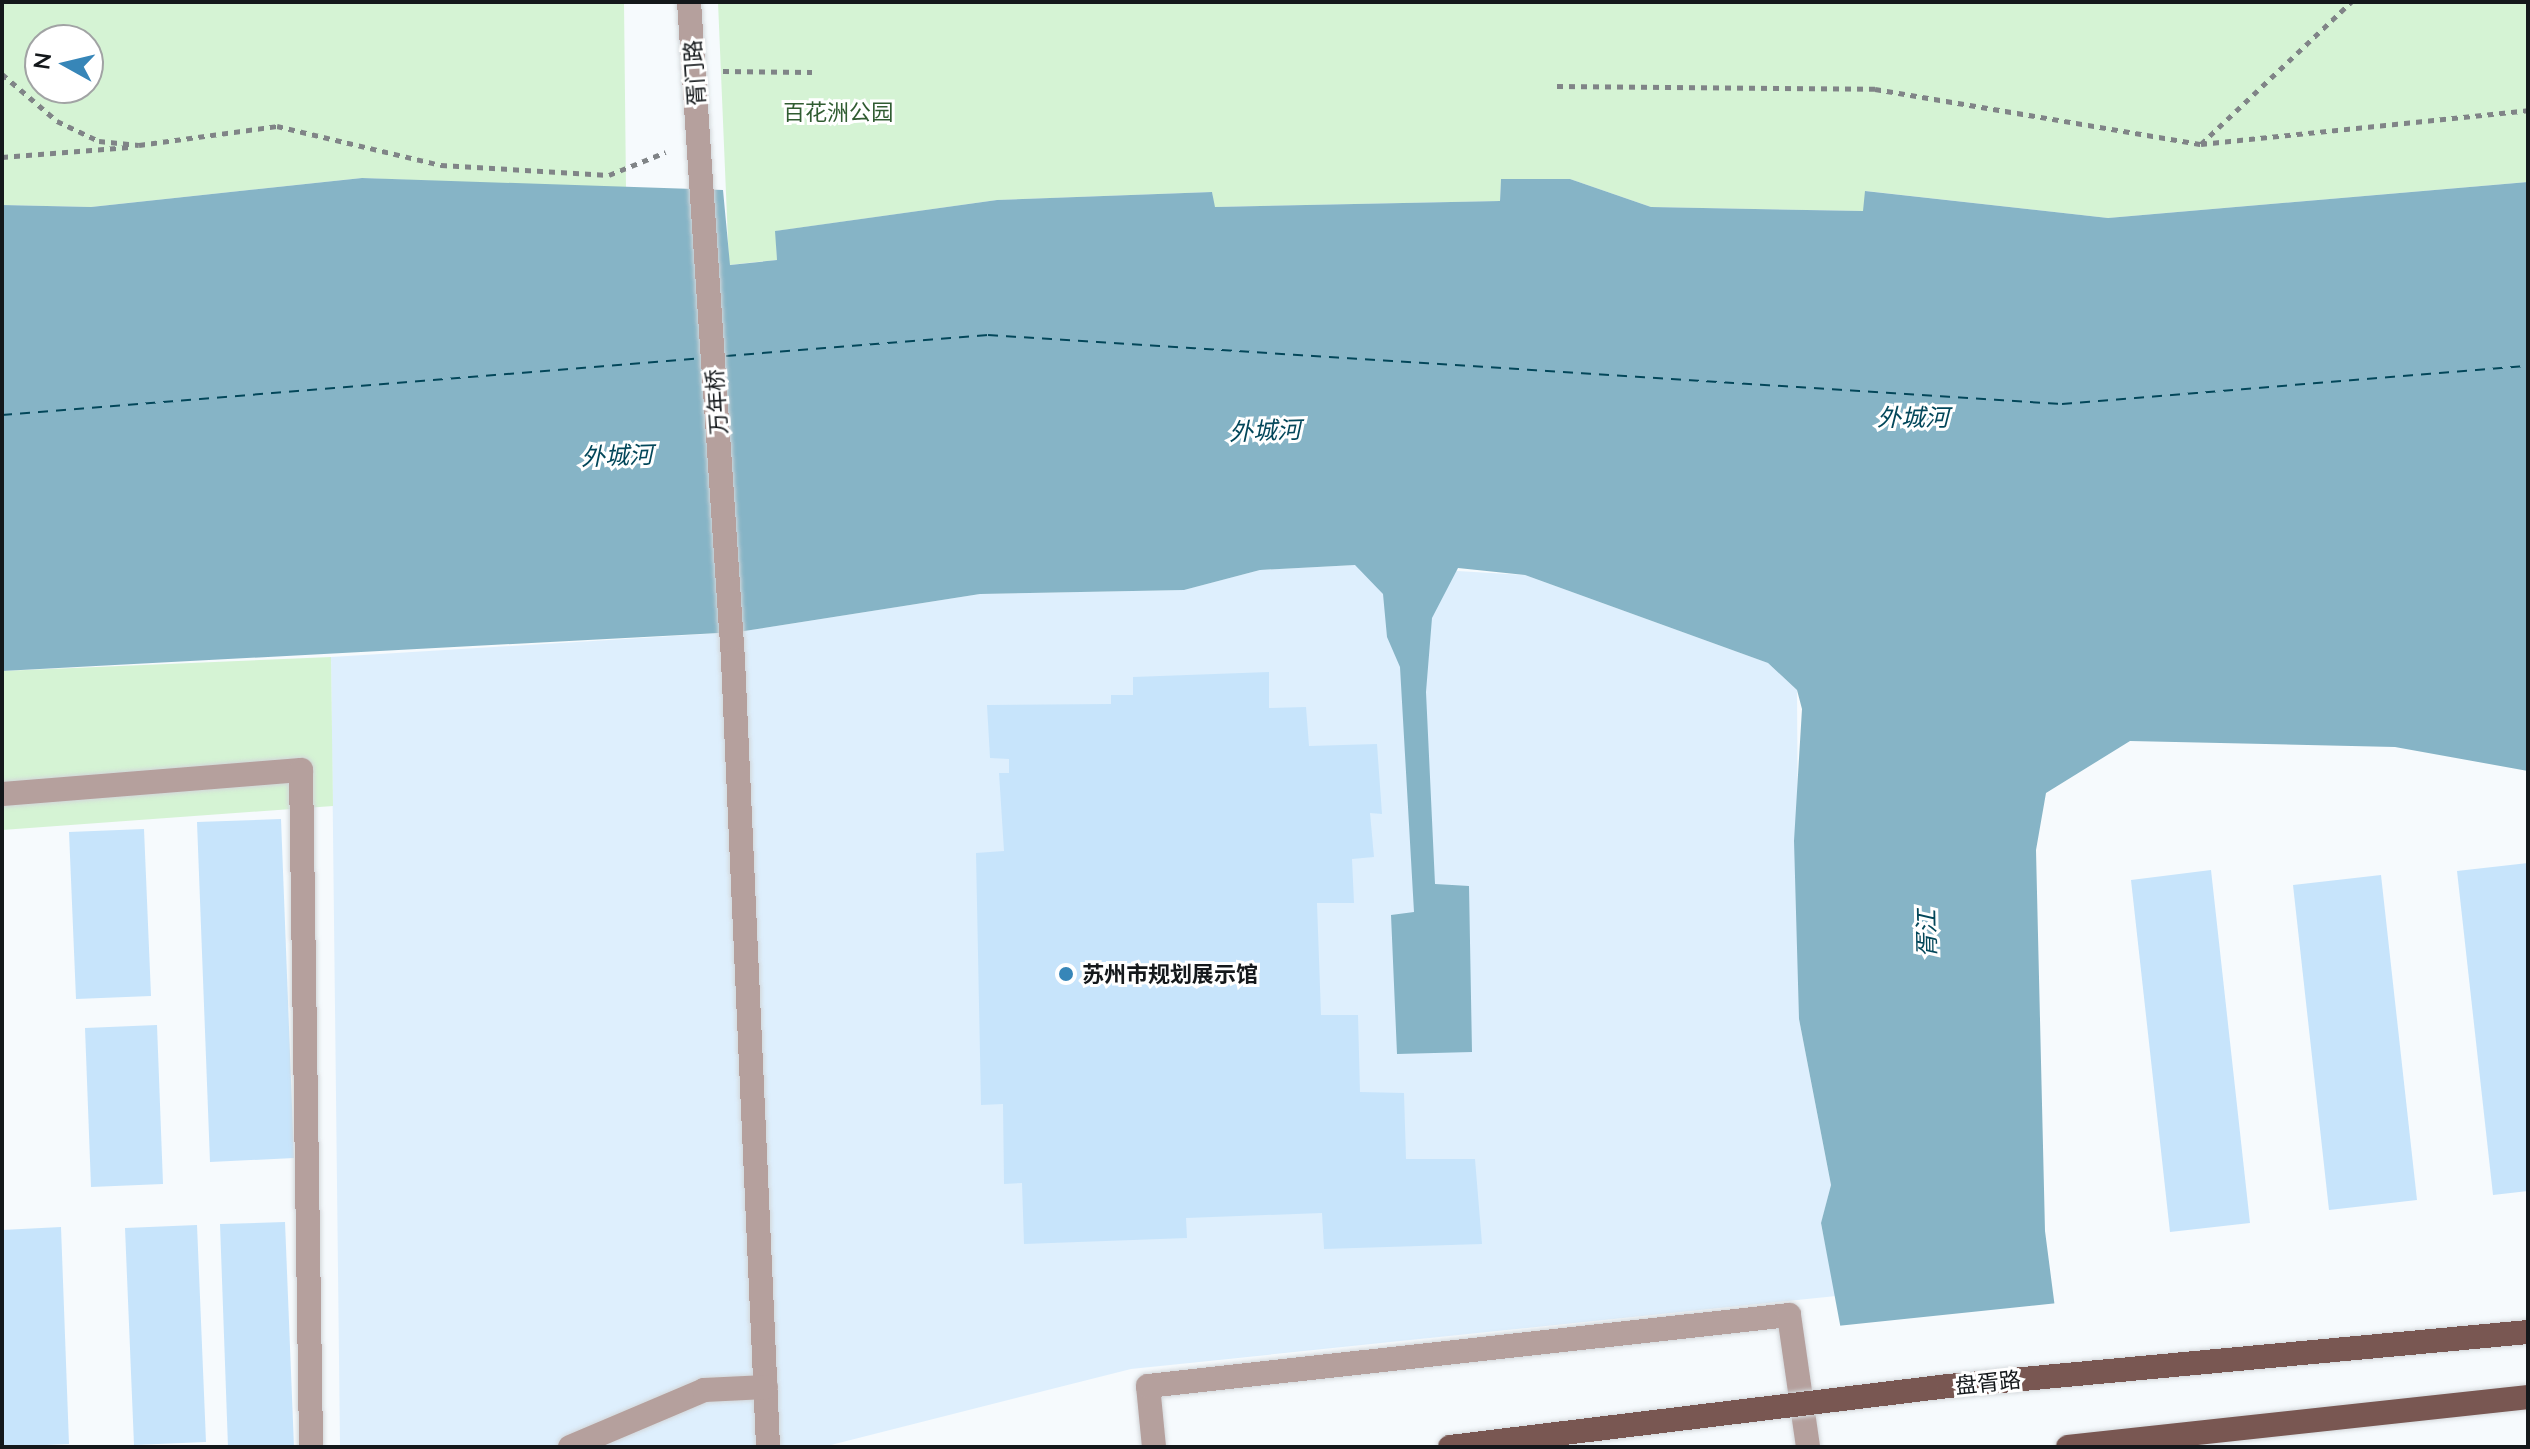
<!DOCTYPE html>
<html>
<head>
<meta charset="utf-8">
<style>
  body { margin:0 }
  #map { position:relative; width:2530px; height:1449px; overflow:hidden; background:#f6fafd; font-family:Lato,"Noto Sans SC",sans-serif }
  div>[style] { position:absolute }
  .built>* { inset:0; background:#deeffd }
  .green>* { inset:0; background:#d5f3d4 }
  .water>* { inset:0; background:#86b4c6 }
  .pier>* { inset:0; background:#f6fafd }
  .ferry>* { height:2px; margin-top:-1px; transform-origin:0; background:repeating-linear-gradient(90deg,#03475a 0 10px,transparent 0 18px) }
  .building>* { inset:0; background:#c7e4fb }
  .path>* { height:5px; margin-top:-2.5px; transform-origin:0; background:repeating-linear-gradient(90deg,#808487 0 6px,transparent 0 12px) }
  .roads { filter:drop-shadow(0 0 2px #d2d6d9) drop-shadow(0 0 2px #d2d6d9) }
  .minor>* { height:24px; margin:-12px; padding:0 12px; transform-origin:12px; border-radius:12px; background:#b5a09d }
  .major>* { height:24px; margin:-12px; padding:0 12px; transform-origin:12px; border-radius:12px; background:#795752 }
  .bridges { filter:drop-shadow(0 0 2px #d2d6d9) drop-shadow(0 0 2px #d2d6d9) }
  .major-bridge>* { height:24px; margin:-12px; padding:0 12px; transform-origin:12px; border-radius:12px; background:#795752 }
  .dots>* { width:22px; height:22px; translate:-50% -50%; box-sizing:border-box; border:4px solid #fff; border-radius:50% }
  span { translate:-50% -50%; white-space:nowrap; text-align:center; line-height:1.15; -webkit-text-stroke:6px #fff; paint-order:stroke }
  .street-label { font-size:22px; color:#14181b }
  .park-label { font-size:22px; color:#305c31 }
  .poi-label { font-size:22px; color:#14181b; font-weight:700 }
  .left { translate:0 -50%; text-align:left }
  .water-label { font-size:24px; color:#03475a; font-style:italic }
  .frame { position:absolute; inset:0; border:4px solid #14181b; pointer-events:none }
  .north { position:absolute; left:24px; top:24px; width:80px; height:80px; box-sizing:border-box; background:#fff; border:2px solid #a1a3a4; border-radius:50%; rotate:278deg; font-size:22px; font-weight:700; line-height:32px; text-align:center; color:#14181b }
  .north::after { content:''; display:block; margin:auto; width:28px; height:36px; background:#3786b8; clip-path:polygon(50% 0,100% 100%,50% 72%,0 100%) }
</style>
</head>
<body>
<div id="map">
  <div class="built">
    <i style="clip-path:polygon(1355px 565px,1525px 575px,1768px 663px,1797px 690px,1799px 1019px,1831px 1185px,1821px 1224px,1836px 1296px,1131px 1369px,823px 1447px,340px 1447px,331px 657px,738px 632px,980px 594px,1184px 590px,1260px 570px)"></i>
  </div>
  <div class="green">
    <i style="clip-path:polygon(evenodd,2px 2px,624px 2px,626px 189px,362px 178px,91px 207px,2px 205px,2px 2px,40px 40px,88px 40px,88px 88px,40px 88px,40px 40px)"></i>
    <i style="clip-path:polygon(718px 2px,2528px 2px,2528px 182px,2108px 218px,1866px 191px,1864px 211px,1651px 207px,1570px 179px,1501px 179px,1500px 201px,1214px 207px,1212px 192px,997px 200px,776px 231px,777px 260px,729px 265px)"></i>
    <i style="clip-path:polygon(331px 657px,333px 806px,2px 830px,2px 671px)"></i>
  </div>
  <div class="water">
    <i style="clip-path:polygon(362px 178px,723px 190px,730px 265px,777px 260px,775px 231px,997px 200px,1212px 192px,1215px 207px,1500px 201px,1501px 179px,1570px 179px,1651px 207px,1863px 211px,1865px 191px,2108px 218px,2528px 182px,2528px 771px,2395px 747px,2130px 741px,2046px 793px,2036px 850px,2045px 1231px,2073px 1447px,1863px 1447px,1821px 1223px,1831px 1185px,1799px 1019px,1794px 841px,1802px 709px,1797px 690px,1768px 663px,1525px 575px,1458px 568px,1432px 618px,1426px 692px,1435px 884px,1469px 886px,1472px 1052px,1397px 1054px,1391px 915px,1414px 912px,1400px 667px,1387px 637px,1383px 594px,1355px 565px,1260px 570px,1184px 590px,980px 594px,738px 632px,2px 671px,2px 205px,91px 207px)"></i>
  </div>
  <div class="pier">
    <i style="clip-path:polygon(2058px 1303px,2077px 1447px,1859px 1447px,1837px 1326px)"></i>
  </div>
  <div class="ferry">
    <i style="left:726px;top:356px;width:263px;rotate:-4.6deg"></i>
    <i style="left:988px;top:335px;width:1076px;rotate:3.68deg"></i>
    <i style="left:2062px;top:404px;width:468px;rotate:-4.7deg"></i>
    <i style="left:2px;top:415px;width:704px;rotate:-4.64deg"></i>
  </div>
  <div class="building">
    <i style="clip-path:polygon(1269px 672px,1269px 708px,1306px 707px,1309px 746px,1377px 744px,1382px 814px,1370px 813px,1374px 857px,1352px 859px,1354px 903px,1317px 903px,1321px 1015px,1358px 1015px,1360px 1092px,1404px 1093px,1406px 1159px,1475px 1159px,1482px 1244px,1324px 1249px,1322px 1213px,1186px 1218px,1187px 1238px,1024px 1244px,1022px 1183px,1004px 1184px,1003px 1104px,981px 1105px,976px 853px,1004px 851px,999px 773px,1009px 773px,1009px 759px,990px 758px,987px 705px,1111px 704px,1111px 695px,1133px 695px,1133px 677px)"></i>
    <i style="clip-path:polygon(281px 819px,294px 1158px,210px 1162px,197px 822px)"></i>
    <i style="clip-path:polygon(144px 829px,151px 996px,76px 999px,69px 832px)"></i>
    <i style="clip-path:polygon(2528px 863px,2528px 1191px,2493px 1195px,2457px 871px)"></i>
    <i style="clip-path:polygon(2211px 870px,2250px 1223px,2170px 1232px,2131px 880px)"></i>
    <i style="clip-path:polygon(2381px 875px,2417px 1200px,2329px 1210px,2293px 885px)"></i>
    <i style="clip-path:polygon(157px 1025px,163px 1184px,91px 1187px,85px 1028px)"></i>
    <i style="clip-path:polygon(285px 1222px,294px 1447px,228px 1447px,220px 1224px)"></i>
    <i style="clip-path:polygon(197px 1225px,206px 1442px,134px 1445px,125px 1228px)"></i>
    <i style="clip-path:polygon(61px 1227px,69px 1444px,2px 1447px,2px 1230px)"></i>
  </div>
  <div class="path">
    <i style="left:723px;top:71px;width:89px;rotate:0.6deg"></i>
    <i style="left:2px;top:74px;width:72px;rotate:40.5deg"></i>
    <i style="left:57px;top:121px;width:47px;rotate:25.5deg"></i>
    <i style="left:99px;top:141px;width:40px;rotate:5.7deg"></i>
    <i style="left:139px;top:145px;width:139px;rotate:-7.8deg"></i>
    <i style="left:277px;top:126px;width:169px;rotate:13.4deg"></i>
    <i style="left:441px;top:165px;width:168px;rotate:3.4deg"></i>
    <i style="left:609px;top:175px;width:61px;rotate:-22deg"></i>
    <i style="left:1557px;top:86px;width:318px;rotate:0.5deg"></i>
    <i style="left:1875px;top:89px;width:331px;rotate:9.6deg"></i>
    <i style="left:2201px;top:144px;width:329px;rotate:-5.9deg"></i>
    <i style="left:2201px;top:144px;width:207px;rotate:-43.4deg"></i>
    <i style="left:2px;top:157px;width:128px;rotate:-4.5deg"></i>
  </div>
  <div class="roads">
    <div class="minor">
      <i style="left:689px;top:2px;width:659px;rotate:86.17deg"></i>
      <i style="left:733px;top:660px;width:788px;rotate:87.45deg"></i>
      <i style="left:2px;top:794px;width:300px;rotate:-4.6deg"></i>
      <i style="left:301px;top:770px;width:677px;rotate:89.15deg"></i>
      <i style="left:570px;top:1447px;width:146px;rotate:-23deg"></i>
      <i style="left:704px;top:1390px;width:62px;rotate:-2.8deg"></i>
      <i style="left:1154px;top:1447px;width:61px;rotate:-95.6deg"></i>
      <i style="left:1148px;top:1386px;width:645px;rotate:-6.32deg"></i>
      <i style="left:1789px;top:1315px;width:133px;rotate:81.8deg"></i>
    </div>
    <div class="major">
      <i style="left:2068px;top:1447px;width:463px;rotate:-6.2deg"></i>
    </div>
  </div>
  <div class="bridges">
    <div class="major-bridge">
      <i style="left:1450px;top:1447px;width:502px;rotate:-6.98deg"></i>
      <i style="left:1948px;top:1386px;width:583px;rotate:-5.32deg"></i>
    </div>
  </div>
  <div class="dots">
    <i style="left:1066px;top:974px;background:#3786b8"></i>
  </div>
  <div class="street-label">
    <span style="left:694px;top:73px;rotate:-94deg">胥门路</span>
    <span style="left:716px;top:402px;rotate:-94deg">万年桥</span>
    <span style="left:1988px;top:1382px;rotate:-6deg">盘胥路</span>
  </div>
  <div class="park-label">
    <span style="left:838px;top:112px">百花洲公园</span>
  </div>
  <div class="poi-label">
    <span class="left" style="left:1082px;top:974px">苏州市规划展示馆</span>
  </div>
  <div class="water-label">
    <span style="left:1913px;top:417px">外城河</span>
    <span style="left:1265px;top:430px;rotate:-2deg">外城河</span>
    <span style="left:617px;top:455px;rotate:-2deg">外城河</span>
    <span style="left:1926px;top:934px;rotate:-91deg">胥江</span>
  </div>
  <div class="frame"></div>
  <div class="north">N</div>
</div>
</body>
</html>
